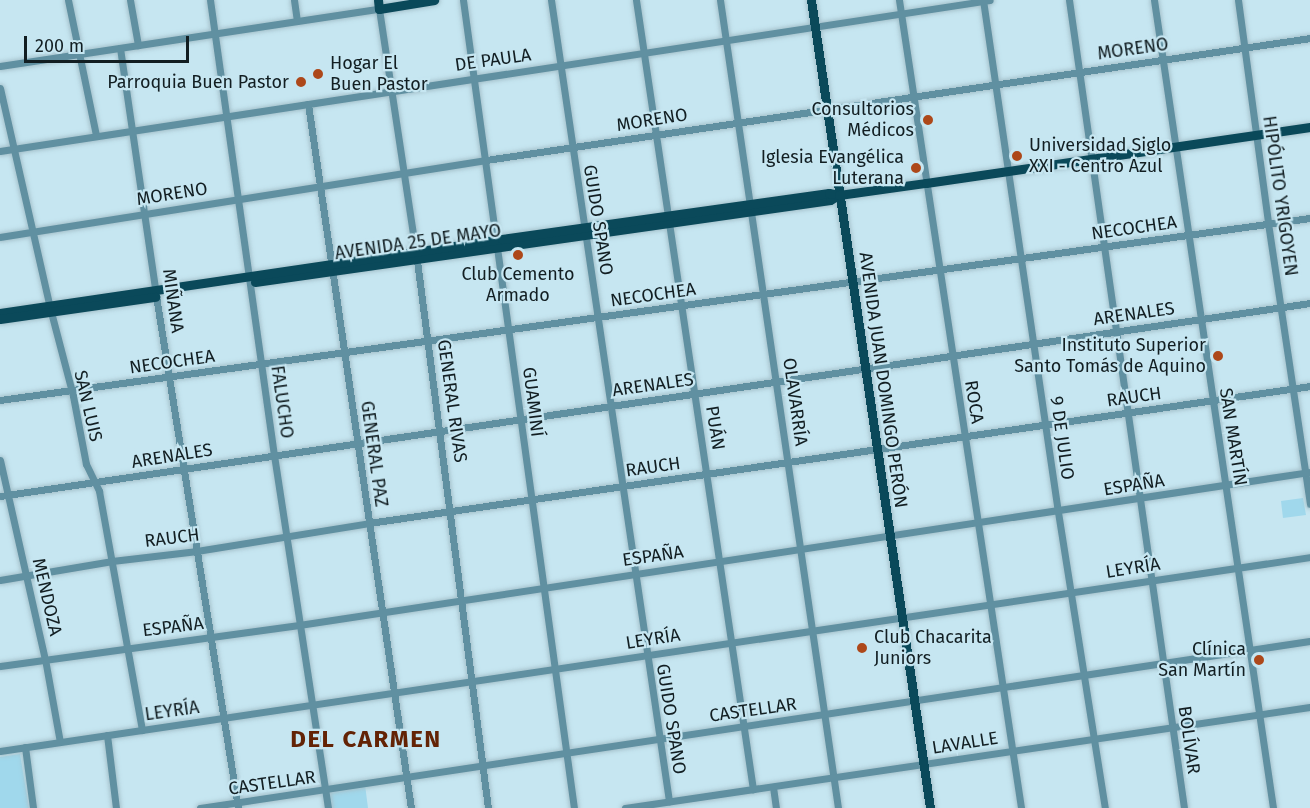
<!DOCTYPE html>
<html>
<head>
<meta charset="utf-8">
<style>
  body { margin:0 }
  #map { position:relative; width:1310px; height:808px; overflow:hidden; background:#c6e6f1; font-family:"Fira Sans",sans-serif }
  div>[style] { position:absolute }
  .green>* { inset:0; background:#a0d8ec }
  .roads { filter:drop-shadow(0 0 2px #a6c2cc) drop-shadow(0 0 2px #a6c2cc) }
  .minor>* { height:7px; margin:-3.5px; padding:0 3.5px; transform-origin:3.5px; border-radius:3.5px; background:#6090a1 }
  .major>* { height:9px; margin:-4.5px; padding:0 4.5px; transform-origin:4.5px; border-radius:4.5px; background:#0a495a }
  .dots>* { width:16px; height:16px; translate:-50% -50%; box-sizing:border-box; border:3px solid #c6e6f1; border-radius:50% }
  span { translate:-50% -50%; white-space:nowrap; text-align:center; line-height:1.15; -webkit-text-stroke:4.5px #c6e6f1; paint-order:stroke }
  .street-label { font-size:18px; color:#121e22 }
  .poi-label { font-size:18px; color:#121e22 }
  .left { translate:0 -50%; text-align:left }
  .right { translate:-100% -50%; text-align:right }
  .district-label { font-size:24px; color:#632305; font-weight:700; letter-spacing:1.5px }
  .scale { position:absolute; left:24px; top:36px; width:165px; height:27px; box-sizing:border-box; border:3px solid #121e22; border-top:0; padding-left:8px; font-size:18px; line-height:21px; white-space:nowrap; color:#121e22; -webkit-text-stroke:4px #c6e6f1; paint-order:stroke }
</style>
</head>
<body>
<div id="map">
  <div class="green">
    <i style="clip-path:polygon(1303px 498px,1306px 515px,1283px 518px,1281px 501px)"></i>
    <i style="clip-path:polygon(20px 754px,29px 808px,0 808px,0 757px)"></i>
    <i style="clip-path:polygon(365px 785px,368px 808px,331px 808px,329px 790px)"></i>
  </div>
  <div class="roads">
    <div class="minor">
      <i style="left:68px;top:0;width:138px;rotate:78.3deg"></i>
      <i style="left:130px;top:0;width:46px;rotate:79.9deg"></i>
      <i style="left:210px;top:0;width:459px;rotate:82deg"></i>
      <i style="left:274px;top:455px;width:357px;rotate:81.3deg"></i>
      <i style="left:294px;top:0;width:21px;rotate:82deg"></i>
      <i style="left:463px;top:0;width:816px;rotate:82.18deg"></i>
      <i style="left:551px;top:0;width:810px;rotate:81.62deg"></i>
      <i style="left:636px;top:0;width:798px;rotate:81.57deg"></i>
      <i style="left:720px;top:0;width:817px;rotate:81.69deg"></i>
      <i style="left:899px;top:0;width:817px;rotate:81.41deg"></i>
      <i style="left:983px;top:0;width:517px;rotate:81.67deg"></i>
      <i style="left:1058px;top:512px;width:300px;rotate:81deg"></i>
      <i style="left:1069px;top:0;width:816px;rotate:81.9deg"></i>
      <i style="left:1154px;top:0;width:817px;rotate:81.62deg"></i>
      <i style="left:1238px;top:0;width:225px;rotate:82.3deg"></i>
      <i style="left:1268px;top:223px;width:284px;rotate:81.5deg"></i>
      <i style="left:120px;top:48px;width:251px;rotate:81.7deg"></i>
      <i style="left:156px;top:296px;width:519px;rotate:80.9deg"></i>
      <i style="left:0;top:66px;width:383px;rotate:-8.6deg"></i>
      <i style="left:379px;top:9px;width:247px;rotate:81.4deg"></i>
      <i style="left:416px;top:253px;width:560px;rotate:82.61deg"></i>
      <i style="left:0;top:88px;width:230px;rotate:77.2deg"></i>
      <i style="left:51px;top:312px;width:87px;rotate:75.3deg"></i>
      <i style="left:73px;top:396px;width:69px;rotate:79.2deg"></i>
      <i style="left:86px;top:464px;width:30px;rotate:64deg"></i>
      <i style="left:99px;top:491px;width:243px;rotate:79.8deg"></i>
      <i style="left:308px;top:104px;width:711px;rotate:81.68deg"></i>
      <i style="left:0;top:151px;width:1001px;rotate:-8.67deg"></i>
      <i style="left:0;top:237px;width:492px;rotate:-9deg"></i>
      <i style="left:486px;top:160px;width:833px;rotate:-8.42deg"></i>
      <i style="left:0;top:400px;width:1323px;rotate:-7.91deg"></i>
      <i style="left:0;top:460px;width:204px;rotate:77.3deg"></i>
      <i style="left:45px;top:659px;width:84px;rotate:79.8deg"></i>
      <i style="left:0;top:496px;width:1324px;rotate:-8.38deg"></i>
      <i style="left:0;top:580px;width:114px;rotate:-9.6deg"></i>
      <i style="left:112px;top:561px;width:86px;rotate:-6.7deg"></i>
      <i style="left:197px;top:551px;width:174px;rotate:-9.2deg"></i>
      <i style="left:369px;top:523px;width:951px;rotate:-8.28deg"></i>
      <i style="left:0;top:666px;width:302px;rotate:-7.8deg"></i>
      <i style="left:299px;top:625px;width:1023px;rotate:-8.61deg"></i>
      <i style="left:107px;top:735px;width:74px;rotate:83deg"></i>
      <i style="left:25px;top:747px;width:62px;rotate:82.5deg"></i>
      <i style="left:0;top:751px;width:1324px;rotate:-8.42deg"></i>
      <i style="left:773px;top:787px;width:21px;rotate:82deg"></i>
      <i style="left:200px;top:808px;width:1122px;rotate:-8.56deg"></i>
      <i style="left:625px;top:808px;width:692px;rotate:-8.39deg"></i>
    </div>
    <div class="major">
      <i style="left:378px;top:0;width:9px;rotate:84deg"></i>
      <i style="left:379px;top:9px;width:56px;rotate:-9.3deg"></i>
      <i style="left:811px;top:0;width:817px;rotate:81.62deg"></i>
      <i style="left:255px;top:282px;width:581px;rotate:-8.12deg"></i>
      <i style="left:830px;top:200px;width:10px;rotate:-29deg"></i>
      <i style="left:0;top:313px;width:507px;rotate:-8.39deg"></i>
      <i style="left:502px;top:239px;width:330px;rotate:-8deg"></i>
      <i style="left:829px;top:193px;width:10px;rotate:11deg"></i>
      <i style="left:839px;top:195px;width:88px;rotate:-7.9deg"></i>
      <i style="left:926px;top:183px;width:388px;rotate:-8.3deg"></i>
      <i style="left:0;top:319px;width:157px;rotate:-8.1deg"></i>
    </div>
  </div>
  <div class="dots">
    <i style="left:318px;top:74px;background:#ad481a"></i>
    <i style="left:301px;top:82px;background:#ad481a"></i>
    <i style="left:928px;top:120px;background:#ad481a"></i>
    <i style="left:1017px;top:156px;background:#ad481a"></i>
    <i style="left:916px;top:168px;background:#ad481a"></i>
    <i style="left:518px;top:255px;background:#ad481a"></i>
    <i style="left:1218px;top:356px;background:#ad481a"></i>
    <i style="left:862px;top:648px;background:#ad481a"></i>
    <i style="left:1259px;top:660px;background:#ad481a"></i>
  </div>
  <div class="street-label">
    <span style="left:1133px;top:49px;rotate:-8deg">MORENO</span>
    <span style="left:493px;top:60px;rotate:-8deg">DE PAULA</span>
    <span style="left:652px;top:120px;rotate:-9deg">MORENO</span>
    <span style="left:172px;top:194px;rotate:-9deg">MORENO</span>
    <span style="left:1280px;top:196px;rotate:82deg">HIPÓLITO YRIGOYEN</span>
    <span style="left:598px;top:220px;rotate:81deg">GUIDO SPANO</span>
    <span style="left:1134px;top:228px;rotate:-8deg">NECOCHEA</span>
    <span style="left:418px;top:242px;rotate:-8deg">AVENIDA 25 DE MAYO</span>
    <span style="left:653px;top:295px;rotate:-8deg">NECOCHEA</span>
    <span style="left:173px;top:301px;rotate:82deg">MIÑANA</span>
    <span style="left:1134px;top:314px;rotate:-8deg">ARENALES</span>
    <span style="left:172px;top:362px;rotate:-8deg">NECOCHEA</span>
    <span style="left:883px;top:380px;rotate:82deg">AVENIDA JUAN DOMINGO PERÓN</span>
    <span style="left:653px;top:385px;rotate:-8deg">ARENALES</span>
    <span style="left:1134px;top:397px;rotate:-8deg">RAUCH</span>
    <span style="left:452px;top:401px;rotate:82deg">GENERAL RIVAS</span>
    <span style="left:282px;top:402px;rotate:82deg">FALUCHO</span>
    <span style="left:533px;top:402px;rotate:83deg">GUAMINÍ</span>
    <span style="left:795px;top:402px;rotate:82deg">OLAVARRÍA</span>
    <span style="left:974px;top:402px;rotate:81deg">ROCA</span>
    <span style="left:88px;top:406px;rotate:77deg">SAN LUIS</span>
    <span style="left:715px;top:428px;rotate:81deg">PUÁN</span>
    <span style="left:1233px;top:437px;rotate:81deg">SAN MARTÍN</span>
    <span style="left:1062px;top:438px;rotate:82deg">9 DE JULIO</span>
    <span style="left:374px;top:454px;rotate:82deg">GENERAL PAZ</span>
    <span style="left:172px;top:456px;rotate:-9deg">ARENALES</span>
    <span style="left:653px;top:467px;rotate:-8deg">RAUCH</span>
    <span style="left:1134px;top:485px;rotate:-9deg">ESPAÑA</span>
    <span style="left:172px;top:538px;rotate:-7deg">RAUCH</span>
    <span style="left:653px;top:556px;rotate:-8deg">ESPAÑA</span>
    <span style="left:1133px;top:568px;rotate:-9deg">LEYRÍA</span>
    <span style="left:47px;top:597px;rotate:77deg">MENDOZA</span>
    <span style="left:173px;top:627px;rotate:-7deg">ESPAÑA</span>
    <span style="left:653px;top:639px;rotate:-9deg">LEYRÍA</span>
    <span style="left:753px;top:710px;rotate:-8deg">CASTELLAR</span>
    <span style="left:172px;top:711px;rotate:-8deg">LEYRÍA</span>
    <span style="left:671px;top:719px;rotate:81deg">GUIDO SPANO</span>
    <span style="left:1189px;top:740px;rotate:82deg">BOLÍVAR</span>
    <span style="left:965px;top:743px;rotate:-9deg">LAVALLE</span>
    <span style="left:272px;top:783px;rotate:-8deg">CASTELLAR</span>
  </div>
  <div class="poi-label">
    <span class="left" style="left:330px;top:74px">Hogar El<br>Buen Pastor</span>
    <span class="right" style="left:289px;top:82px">Parroquia Buen Pastor</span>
    <span class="right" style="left:914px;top:120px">Consultorios<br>Médicos</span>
    <span class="left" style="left:1029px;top:156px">Universidad Siglo<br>XXI - Centro Azul</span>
    <span class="right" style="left:904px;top:168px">Iglesia Evangélica<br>Luterana</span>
    <span style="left:518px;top:285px">Club Cemento<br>Armado</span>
    <span class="right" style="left:1206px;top:356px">Instituto Superior<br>Santo Tomás de Aquino</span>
    <span class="left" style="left:874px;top:648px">Club Chacarita<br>Juniors</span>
    <span class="right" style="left:1246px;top:660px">Clínica<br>San Martín</span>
  </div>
  <div class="district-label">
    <span style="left:366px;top:740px">DEL CARMEN</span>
  </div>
  <div class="scale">200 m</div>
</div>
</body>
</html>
